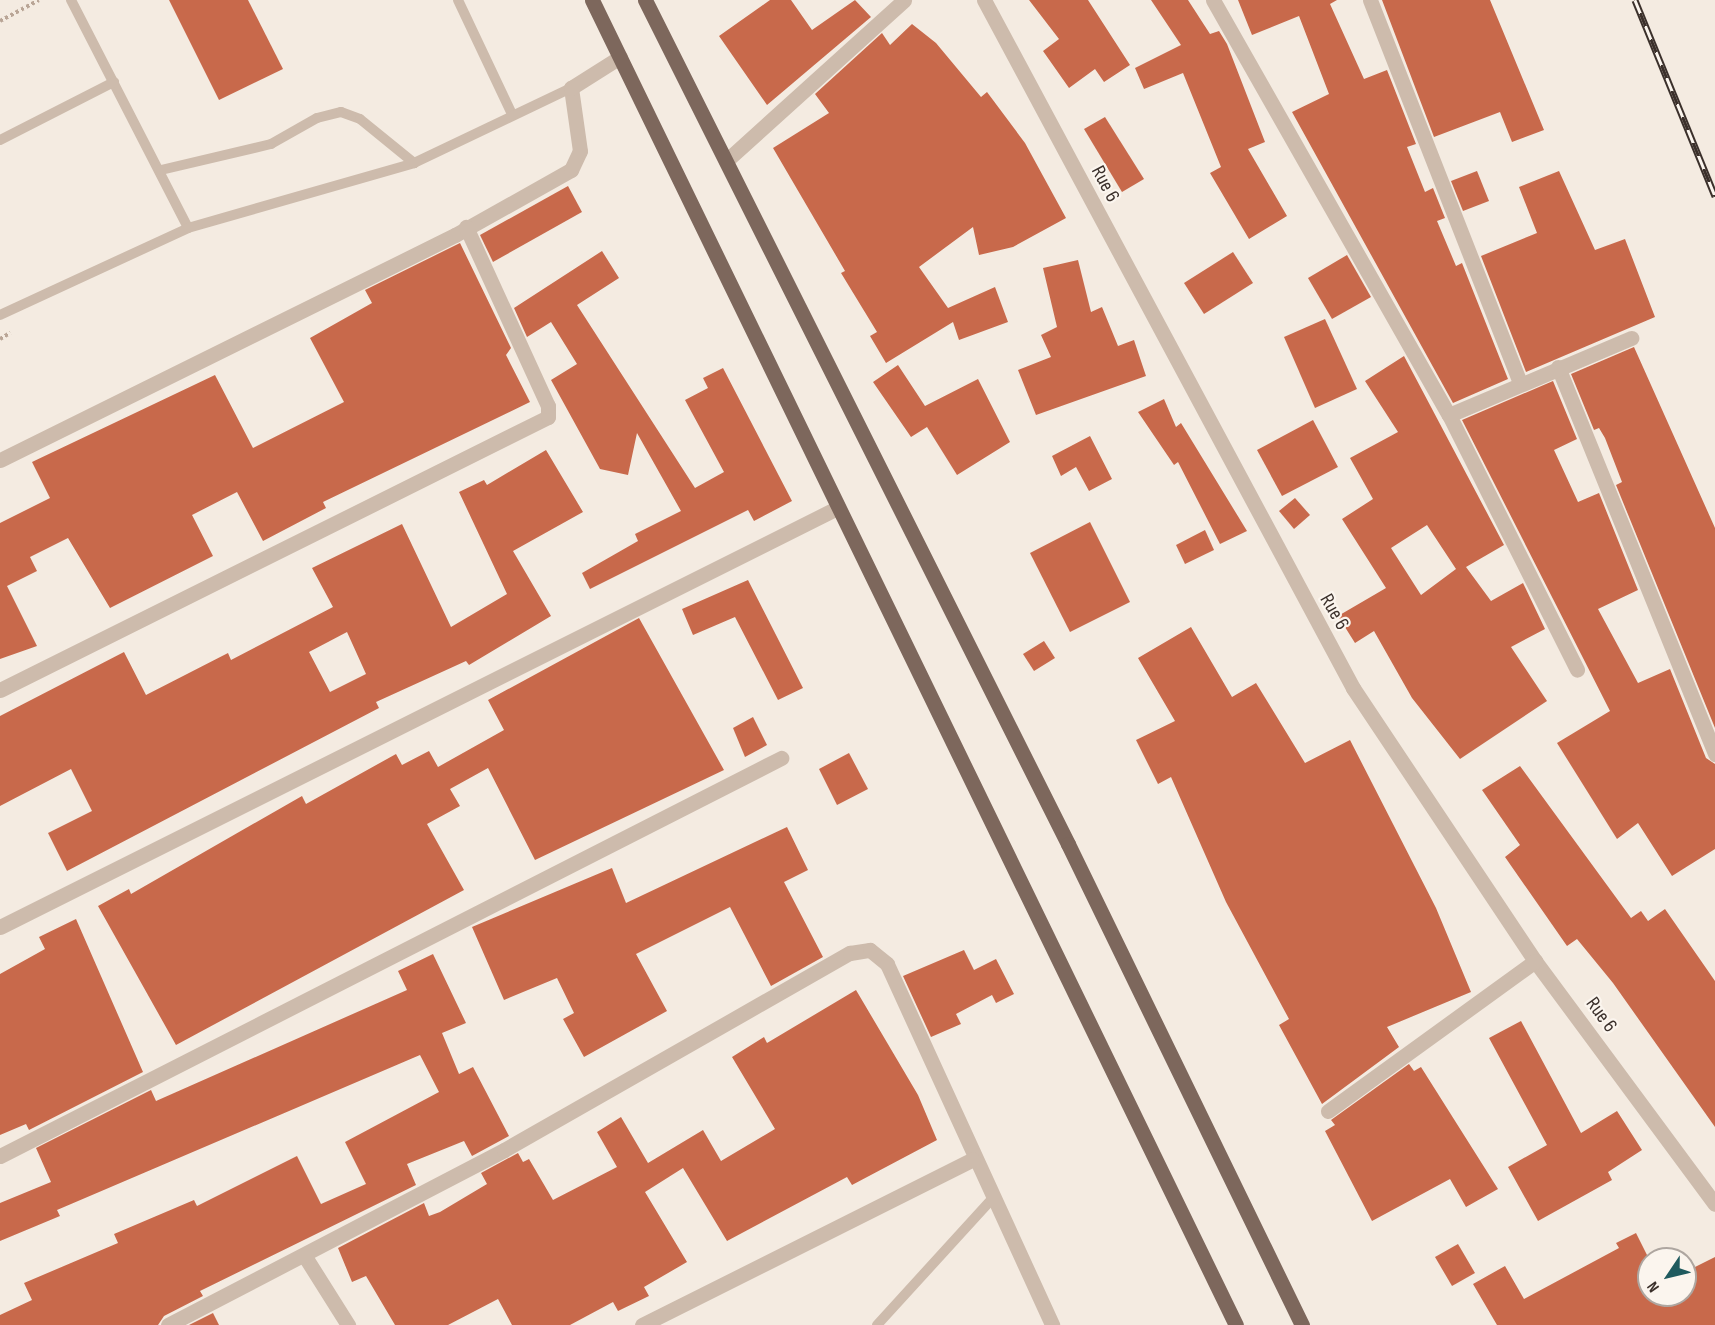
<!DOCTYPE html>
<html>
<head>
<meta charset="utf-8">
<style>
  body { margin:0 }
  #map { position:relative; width:1715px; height:1325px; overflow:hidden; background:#f4ebe1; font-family:"Sofia Sans Condensed",sans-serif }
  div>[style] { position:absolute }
  .building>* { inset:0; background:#c8694b }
  .path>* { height:4px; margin-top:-2px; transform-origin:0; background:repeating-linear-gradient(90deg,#b9a596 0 3px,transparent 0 6px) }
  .lane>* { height:10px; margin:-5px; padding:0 5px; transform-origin:5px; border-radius:5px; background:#cdbbac }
  .street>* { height:15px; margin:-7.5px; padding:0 7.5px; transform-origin:7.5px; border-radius:7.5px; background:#cdbbac }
  .primary>* { height:15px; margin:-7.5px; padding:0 7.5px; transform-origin:7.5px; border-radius:7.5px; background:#7d675c }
  .rail>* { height:7px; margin-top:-3.5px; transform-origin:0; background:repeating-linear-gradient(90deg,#fbf5ee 0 14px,#3b302b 0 28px); box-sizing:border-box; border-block:2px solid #3b302b }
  span { translate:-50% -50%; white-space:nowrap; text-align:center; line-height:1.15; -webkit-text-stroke:4.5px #fbf5ee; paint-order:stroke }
  .street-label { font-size:20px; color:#3b302b }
  .north { position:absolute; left:1637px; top:1247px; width:60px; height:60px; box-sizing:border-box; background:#fbf5ee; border:2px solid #aea6a0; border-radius:50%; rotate:235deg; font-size:16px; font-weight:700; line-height:24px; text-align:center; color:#3b302b }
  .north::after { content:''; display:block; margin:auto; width:21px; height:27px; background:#1f5a5e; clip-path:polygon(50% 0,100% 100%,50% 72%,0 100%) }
</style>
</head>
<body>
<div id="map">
  <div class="building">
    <i style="clip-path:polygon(169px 0,248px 0,283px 69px,219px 100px)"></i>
    <i style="clip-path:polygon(770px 0,791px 0,812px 30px,855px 0,871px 17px,767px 105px,719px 36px)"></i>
    <i style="clip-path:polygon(1029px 0,1088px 0,1130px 65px,1104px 82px,1095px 69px,1069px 88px,1043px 51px,1059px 39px)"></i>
    <i style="clip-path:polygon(1151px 0,1188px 0,1210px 34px,1219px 31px,1227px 44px,1265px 142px,1248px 149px,1287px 216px,1249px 239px,1210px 173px,1221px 167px,1183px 73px,1144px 89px,1135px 68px,1181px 45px)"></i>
    <i style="clip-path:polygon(1238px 0,1337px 0,1330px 4px,1364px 79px,1387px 70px,1416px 144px,1407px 147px,1425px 192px,1433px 188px,1445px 218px,1437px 221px,1456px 266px,1462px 263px,1508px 379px,1453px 403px,1292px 112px,1329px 94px,1299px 16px,1252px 35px)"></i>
    <i style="clip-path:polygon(1382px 0,1490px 0,1544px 130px,1512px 142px,1500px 112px,1434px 137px)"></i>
    <i style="clip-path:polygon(912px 24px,936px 43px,981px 97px,987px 92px,1025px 143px,1066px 218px,1013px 247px,979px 255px,973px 227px,919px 267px,948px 308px,995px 287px,1008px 322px,959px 340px,953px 322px,886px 363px,870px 336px,877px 332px,841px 273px,845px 271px,773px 148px,829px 113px,815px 94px,882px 33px,890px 45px)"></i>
    <i style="clip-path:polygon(1105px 117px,1144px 179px,1122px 192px,1084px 129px)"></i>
    <i style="clip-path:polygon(1477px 171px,1489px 201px,1463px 211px,1451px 181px)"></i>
    <i style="clip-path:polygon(1559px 171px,1595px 250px,1625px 239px,1655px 317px,1526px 372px,1481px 256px,1537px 233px,1519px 187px)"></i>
    <i style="clip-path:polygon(568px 186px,582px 212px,493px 262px,480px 235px)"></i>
    <i style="clip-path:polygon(460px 243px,511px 348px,506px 355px,530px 402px,323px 502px,326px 508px,263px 541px,237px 492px,192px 515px,213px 556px,110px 608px,68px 538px,30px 557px,37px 571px,7px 586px,37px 646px,0 659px,0 523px,50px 498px,32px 462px,215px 375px,253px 448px,344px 402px,310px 338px,372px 303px,365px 290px)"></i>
    <i style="clip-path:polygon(602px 251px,619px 278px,577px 305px,695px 488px,724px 472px,685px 400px,708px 388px,703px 378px,723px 368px,792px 501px,754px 521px,748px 510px,590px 589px,582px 573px,638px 541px,635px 534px,681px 511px,637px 433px,628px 475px,600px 469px,551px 380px,577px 364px,551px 322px,527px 337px,514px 308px)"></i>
    <i style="clip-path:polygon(1233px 252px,1253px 283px,1204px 314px,1184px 283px)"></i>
    <i style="clip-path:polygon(1347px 255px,1371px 297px,1332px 319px,1308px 278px)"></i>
    <i style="clip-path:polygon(1078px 260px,1091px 312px,1102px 307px,1118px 346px,1134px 340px,1146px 376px,1036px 415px,1018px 370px,1051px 357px,1041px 335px,1057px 327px,1043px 268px)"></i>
    <i style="clip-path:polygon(1325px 319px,1357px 389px,1315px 408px,1284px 337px)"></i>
    <i style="clip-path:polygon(1634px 347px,1715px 528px,1715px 728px,1616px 485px,1622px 482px,1605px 438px,1599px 428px,1594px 430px,1571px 374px)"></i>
    <i style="clip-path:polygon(evenodd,1404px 356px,1504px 545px,1466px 567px,1491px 601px,1523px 583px,1545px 629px,1511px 647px,1547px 701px,1460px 759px,1412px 698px,1374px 631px,1355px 643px,1338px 616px,1386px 588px,1342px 519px,1373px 499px,1350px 458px,1398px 432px,1365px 381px,1404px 356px,1427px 525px,1456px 569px,1421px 595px,1391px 548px,1427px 525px)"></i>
    <i style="clip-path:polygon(898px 365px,925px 406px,978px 379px,1010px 442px,957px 475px,927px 427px,911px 437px,873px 382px)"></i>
    <i style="clip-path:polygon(1553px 381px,1577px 439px,1554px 450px,1578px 502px,1599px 493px,1638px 590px,1598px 609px,1638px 683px,1670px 669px,1706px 758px,1715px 764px,1715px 849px,1672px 876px,1638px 823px,1617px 839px,1557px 743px,1610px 711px,1462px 420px)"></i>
    <i style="clip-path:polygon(1164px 399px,1176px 427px,1181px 423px,1247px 531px,1220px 544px,1178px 462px,1174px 465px,1138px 412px)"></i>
    <i style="clip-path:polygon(1313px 420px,1338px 467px,1282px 496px,1257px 450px)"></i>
    <i style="clip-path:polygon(1090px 436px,1112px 479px,1089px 491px,1076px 467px,1061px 476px,1052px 456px)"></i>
    <i style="clip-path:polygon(evenodd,546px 450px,583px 512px,513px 551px,551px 616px,469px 665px,466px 661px,376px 702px,379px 708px,67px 871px,48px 833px,92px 811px,71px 769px,0 806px,0 716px,124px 652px,146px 695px,228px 653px,231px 660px,333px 607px,312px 568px,402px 524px,451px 627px,507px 594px,459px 492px,484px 480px,487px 485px,546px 450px,347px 632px,366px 674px,330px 692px,309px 652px,347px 632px)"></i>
    <i style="clip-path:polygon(1295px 498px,1310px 515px,1294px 529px,1279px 511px)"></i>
    <i style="clip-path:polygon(1090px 522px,1130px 602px,1070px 632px,1030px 553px)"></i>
    <i style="clip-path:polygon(1205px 530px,1214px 550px,1185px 564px,1176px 545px)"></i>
    <i style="clip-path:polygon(748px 580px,803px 688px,778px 700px,735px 617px,693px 635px,682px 609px)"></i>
    <i style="clip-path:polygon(639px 618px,724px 770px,535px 860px,488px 768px,450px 789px,460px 806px,427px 824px,464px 890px,176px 1045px,98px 906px,129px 889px,131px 894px,302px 796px,306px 804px,396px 754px,402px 765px,429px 751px,438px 767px,504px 730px,488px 700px)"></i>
    <i style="clip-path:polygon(1191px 627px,1232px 697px,1256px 683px,1305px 763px,1350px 740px,1436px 908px,1471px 992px,1387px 1027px,1399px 1047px,1322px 1104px,1279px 1025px,1289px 1019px,1226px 902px,1171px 777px,1158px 784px,1136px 740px,1175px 721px,1138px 658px)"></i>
    <i style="clip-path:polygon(1044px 641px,1055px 658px,1034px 671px,1023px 654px)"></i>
    <i style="clip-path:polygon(753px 717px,767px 745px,745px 757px,733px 728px)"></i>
    <i style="clip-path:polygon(849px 753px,868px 789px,837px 805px,819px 769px)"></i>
    <i style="clip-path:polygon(1520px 766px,1631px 918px,1641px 911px,1648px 921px,1665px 909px,1715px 981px,1715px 1127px,1613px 983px,1577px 939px,1567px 946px,1505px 857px,1520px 845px,1482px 790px)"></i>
    <i style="clip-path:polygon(787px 827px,808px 870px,784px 882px,823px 957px,771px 986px,730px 907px,636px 954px,667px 1011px,584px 1057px,563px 1019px,574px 1013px,557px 978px,504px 1000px,472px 927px,612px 868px,626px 903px)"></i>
    <i style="clip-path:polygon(76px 919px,143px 1072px,29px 1130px,26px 1124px,0 1135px,0 974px,45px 949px,39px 937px)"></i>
    <i style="clip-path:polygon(964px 950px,974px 970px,996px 959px,1014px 994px,996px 1003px,992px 995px,956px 1014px,961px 1024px,931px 1037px,903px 976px)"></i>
    <i style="clip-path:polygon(433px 954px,466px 1023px,442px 1033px,459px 1074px,473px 1067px,509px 1136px,472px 1156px,464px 1141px,407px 1164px,416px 1185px,200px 1291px,203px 1296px,164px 1316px,158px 1325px,0 1325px,0 1315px,32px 1300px,24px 1283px,118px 1243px,114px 1234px,194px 1200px,197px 1206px,297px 1156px,321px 1204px,366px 1184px,345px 1142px,439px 1092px,420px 1055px,57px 1210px,60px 1216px,0 1241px,0 1203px,51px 1182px,36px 1148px,151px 1090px,156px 1101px,407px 990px,398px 971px)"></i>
    <i style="clip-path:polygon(856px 990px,918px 1095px,937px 1140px,852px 1185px,847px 1177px,727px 1241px,683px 1168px,645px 1192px,687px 1262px,644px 1287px,649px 1296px,618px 1311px,613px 1302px,570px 1325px,512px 1325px,498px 1299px,448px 1325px,395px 1325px,366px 1276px,352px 1282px,338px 1248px,424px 1203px,429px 1216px,440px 1212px,487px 1184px,481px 1173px,518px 1153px,523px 1162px,529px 1159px,553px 1200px,617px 1167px,597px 1132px,621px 1117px,648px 1163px,703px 1130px,721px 1161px,775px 1129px,732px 1057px,764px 1037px,767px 1043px)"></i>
    <i style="clip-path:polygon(1521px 1021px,1581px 1133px,1617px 1111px,1642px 1150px,1608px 1172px,1612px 1180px,1538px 1221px,1508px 1167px,1547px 1145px,1489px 1038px)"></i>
    <i style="clip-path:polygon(1409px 1064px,1414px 1071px,1421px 1067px,1498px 1189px,1466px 1207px,1450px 1179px,1372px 1221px,1325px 1131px,1335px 1125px,1331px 1120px)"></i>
    <i style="clip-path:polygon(1636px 1233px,1649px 1259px,1649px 1295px,1685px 1295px,1685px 1272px,1715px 1257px,1715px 1325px,1497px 1325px,1473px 1284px,1505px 1266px,1524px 1299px,1619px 1248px,1616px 1243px)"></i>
    <i style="clip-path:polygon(1458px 1244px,1475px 1273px,1452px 1286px,1435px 1257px)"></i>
    <i style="clip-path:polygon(213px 1313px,219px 1325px,189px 1325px)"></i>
  </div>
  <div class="path">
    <i style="left:0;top:21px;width:44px;rotate:-28.3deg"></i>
    <i style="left:0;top:339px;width:12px;rotate:-31deg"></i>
  </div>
  <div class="lane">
    <i style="left:71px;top:0;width:256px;rotate:62.8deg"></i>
    <i style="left:458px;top:0;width:126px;rotate:64.7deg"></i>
    <i style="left:0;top:140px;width:128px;rotate:-27deg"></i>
    <i style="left:161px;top:170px;width:113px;rotate:-13.3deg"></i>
    <i style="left:271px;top:144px;width:53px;rotate:-29.5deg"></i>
    <i style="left:317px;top:118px;width:25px;rotate:-14deg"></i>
    <i style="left:341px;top:112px;width:20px;rotate:20deg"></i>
    <i style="left:360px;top:119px;width:70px;rotate:39.2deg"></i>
    <i style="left:0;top:315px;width:207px;rotate:-24.8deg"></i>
    <i style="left:188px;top:228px;width:235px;rotate:-16deg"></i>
    <i style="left:414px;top:163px;width:174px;rotate:-25.5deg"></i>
    <i style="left:877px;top:1325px;width:171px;rotate:-47.6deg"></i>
  </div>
  <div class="street">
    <i style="left:984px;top:0;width:781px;rotate:61.79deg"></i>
    <i style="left:1353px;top:688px;width:328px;rotate:56.3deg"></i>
    <i style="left:1535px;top:961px;width:302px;rotate:53.5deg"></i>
    <i style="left:1213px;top:0;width:477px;rotate:60.4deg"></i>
    <i style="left:1449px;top:415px;width:285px;rotate:63.3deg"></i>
    <i style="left:1370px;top:0;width:409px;rotate:68.6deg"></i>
    <i style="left:726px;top:161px;width:240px;rotate:-42.1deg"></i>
    <i style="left:1558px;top:367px;width:418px;rotate:67.9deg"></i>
    <i style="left:1449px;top:415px;width:198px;rotate:-22.9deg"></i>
    <i style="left:0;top:460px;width:508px;rotate:-26.31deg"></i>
    <i style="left:455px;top:235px;width:133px;rotate:-29.3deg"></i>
    <i style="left:571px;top:170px;width:21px;rotate:-65deg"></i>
    <i style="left:580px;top:151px;width:64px;rotate:-98.1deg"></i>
    <i style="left:571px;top:88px;width:58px;rotate:-32.3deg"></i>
    <i style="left:0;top:690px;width:612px;rotate:-26.48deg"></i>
    <i style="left:548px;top:417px;width:11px;rotate:-90deg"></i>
    <i style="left:548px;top:406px;width:197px;rotate:-114.6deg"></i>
    <i style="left:0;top:927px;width:936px;rotate:-26.59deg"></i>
    <i style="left:1328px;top:1111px;width:256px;rotate:-35.9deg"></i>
    <i style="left:0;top:1156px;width:877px;rotate:-27deg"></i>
    <i style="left:304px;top:1255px;width:83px;rotate:57.8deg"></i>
    <i style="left:168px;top:1325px;width:379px;rotate:-27.5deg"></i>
    <i style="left:504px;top:1150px;width:398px;rotate:-29.7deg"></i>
    <i style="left:850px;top:953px;width:20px;rotate:-9deg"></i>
    <i style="left:870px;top:950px;width:22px;rotate:39deg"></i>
    <i style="left:887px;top:964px;width:397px;rotate:65.4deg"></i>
    <i style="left:642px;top:1325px;width:370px;rotate:-26.6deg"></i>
  </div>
  <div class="primary">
    <i style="left:592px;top:0;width:1473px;rotate:64.08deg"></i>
    <i style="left:645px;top:0;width:944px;rotate:63.38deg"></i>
    <i style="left:1068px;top:844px;width:535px;rotate:64.06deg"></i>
  </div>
  <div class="rail">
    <i style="left:1635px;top:0;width:212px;rotate:67.8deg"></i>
  </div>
  <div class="street-label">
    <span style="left:1105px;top:184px;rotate:62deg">Rue 6</span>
    <span style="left:1334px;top:612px;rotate:60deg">Rue 6</span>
    <span style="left:1601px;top:1015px;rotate:54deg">Rue 6</span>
  </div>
  <div class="north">N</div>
</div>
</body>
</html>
